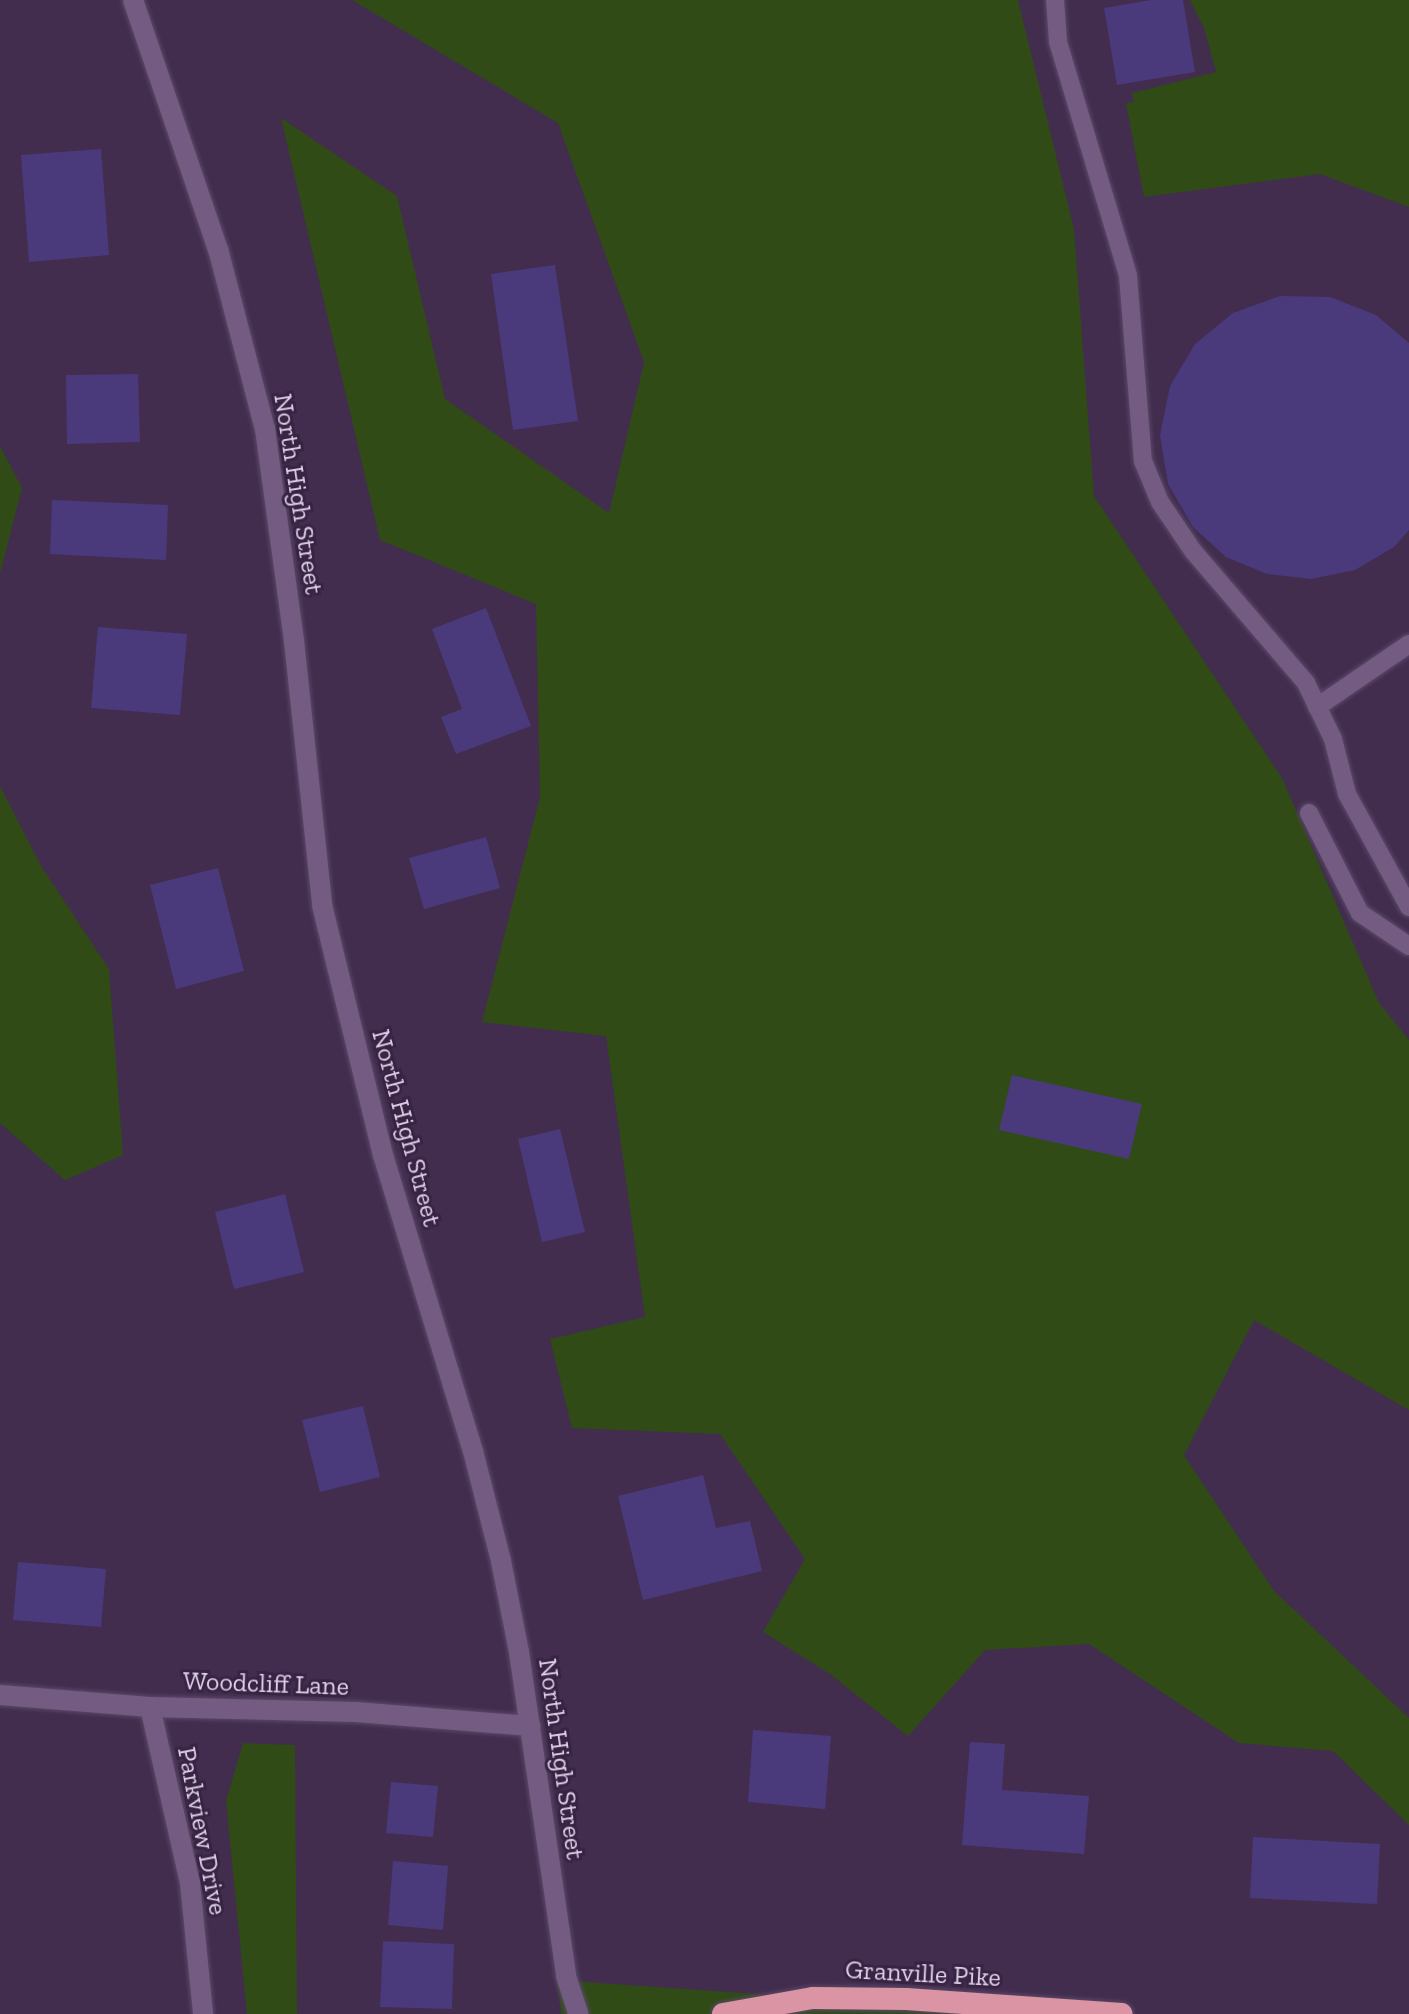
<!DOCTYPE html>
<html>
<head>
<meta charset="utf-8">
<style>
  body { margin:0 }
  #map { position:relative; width:1409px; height:2014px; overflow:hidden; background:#422d4f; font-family:"Zilla Slab",serif }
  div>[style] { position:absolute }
  .green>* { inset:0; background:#304b16 }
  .building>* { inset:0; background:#4a3a7c }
  .roads { filter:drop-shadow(0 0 2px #5b4966) drop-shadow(0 0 2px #5b4966) }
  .service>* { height:18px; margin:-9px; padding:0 9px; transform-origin:9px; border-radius:9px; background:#735b81 }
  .minor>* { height:20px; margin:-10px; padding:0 10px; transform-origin:10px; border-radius:10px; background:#735b81 }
  .trunk>* { height:22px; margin:-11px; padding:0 11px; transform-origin:11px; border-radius:11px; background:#da94a4 }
  span { translate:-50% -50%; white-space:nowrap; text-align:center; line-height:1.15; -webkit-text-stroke:6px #382344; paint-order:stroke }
  .street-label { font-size:26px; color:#ded1e7 }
</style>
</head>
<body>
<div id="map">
  <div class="green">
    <i style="clip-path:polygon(352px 0,1018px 0,1074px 229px,1094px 496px,1282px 778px,1379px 1003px,1409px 1040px,1409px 1410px,1254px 1320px,1184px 1455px,1274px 1591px,1409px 1718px,1409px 1825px,1333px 1751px,1239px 1743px,1089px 1644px,985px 1650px,908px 1736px,830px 1674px,763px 1632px,805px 1559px,720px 1434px,572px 1428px,550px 1339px,645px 1317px,606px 1036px,482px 1022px,540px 797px,536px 604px,380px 540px,281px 118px,397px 196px,445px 399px,609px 513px,644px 362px,558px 123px)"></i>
    <i style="clip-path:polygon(1190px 0,1409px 0,1409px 207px,1320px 174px,1144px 197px,1126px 103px,1134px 102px,1132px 93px,1216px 72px,1204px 28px)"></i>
    <i style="clip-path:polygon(0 446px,22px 488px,0 574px)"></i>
    <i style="clip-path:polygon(0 786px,41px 866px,109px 969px,123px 1155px,65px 1180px,0 1123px)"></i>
    <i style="clip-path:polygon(243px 1743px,295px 1745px,297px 2014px,247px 2014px,226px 1801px)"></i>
    <i style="clip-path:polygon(557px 1980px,813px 1998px,1026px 2014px,561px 2014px)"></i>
  </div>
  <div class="building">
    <i style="clip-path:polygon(1151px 0,1183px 0,1195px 72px,1117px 85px,1104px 8px)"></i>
    <i style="clip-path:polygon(101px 149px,109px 255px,29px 262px,21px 155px)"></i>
    <i style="clip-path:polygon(555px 265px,578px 421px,513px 430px,491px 274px)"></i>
    <i style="clip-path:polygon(1280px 296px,1330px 297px,1376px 315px,1409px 343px,1409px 530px,1394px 547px,1355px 570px,1311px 579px,1267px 574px,1226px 557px,1193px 527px,1168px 484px,1160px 435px,1170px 386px,1195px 344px,1233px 313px)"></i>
    <i style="clip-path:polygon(138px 374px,140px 442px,67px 444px,66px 375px)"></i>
    <i style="clip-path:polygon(52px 500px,168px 505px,166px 560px,50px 554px)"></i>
    <i style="clip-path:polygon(486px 608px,531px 726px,456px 754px,441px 717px,462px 709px,432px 629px)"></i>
    <i style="clip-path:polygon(98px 627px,187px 634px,180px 715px,91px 708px)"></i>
    <i style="clip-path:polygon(486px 837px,500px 888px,424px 909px,409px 858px)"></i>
    <i style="clip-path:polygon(218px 868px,244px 971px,176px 989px,150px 885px)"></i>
    <i style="clip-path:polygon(1012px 1075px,1142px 1104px,1129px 1159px,999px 1130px)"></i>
    <i style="clip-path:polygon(560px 1129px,585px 1232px,542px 1242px,518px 1139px)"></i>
    <i style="clip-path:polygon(285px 1194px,304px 1272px,234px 1289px,215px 1212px)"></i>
    <i style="clip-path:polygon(363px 1406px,380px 1477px,320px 1492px,302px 1420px)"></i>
    <i style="clip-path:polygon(703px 1475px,716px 1528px,750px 1521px,762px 1571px,643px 1600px,618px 1496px)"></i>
    <i style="clip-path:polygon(18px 1562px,106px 1569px,101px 1627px,13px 1620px)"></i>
    <i style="clip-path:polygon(753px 1730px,831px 1736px,825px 1809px,748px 1802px)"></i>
    <i style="clip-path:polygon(970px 1742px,1005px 1744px,1002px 1790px,1089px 1796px,1084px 1854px,962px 1845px)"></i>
    <i style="clip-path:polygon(391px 1782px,438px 1786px,433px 1837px,386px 1833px)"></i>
    <i style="clip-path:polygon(1253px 1837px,1380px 1844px,1377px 1904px,1250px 1898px)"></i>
    <i style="clip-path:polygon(393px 1861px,448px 1866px,443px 1930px,388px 1925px)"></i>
    <i style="clip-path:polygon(383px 1941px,454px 1944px,452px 2009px,380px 2007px)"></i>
  </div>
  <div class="roads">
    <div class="service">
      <i style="left:1055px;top:0;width:42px;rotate:85.9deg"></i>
      <i style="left:1058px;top:42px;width:244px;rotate:73.3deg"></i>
      <i style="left:1128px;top:276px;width:186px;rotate:85.4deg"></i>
      <i style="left:1143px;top:461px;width:44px;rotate:67.5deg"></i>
      <i style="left:1160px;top:502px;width:59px;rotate:56deg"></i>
      <i style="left:1193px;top:551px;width:174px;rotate:49.4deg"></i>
      <i style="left:1306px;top:683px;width:62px;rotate:64.3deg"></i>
      <i style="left:1333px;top:739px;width:57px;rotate:75.7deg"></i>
      <i style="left:1347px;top:794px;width:129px;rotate:61.2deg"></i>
      <i style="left:1317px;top:707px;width:112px;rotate:-34.4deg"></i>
      <i style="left:1309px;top:813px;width:112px;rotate:63deg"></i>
      <i style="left:1360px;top:913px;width:59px;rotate:34deg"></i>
    </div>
    <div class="minor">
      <i style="left:133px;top:0;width:263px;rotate:71.2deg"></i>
      <i style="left:218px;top:249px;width:186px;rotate:75.4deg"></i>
      <i style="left:265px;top:429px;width:214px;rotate:82.2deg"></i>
      <i style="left:294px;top:641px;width:265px;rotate:83.9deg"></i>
      <i style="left:322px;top:905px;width:257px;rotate:76.3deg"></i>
      <i style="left:383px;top:1155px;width:309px;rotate:73.1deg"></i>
      <i style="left:473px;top:1451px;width:114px;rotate:75.7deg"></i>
      <i style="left:501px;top:1561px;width:93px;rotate:78.8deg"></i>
      <i style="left:519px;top:1652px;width:327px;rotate:81.7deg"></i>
      <i style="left:566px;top:1976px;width:40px;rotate:72deg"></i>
      <i style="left:0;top:1695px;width:150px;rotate:4.6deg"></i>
      <i style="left:150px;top:1707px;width:206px;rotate:1.4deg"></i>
      <i style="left:356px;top:1712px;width:175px;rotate:4.6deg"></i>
      <i style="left:150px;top:1707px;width:180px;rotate:77.2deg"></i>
      <i style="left:190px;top:1883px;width:132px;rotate:84.3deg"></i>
    </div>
    <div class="trunk">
      <i style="left:723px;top:2014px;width:91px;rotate:-10.1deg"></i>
      <i style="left:813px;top:1998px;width:93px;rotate:0.6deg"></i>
      <i style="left:906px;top:1999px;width:216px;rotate:4deg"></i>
    </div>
  </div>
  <div class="street-label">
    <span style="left:298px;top:494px;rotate:81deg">North High Street</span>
    <span style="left:406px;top:1128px;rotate:75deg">North High Street</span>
    <span style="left:266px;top:1684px;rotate:2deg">Woodcliff Lane</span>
    <span style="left:561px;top:1759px;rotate:82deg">North High Street</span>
    <span style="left:202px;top:1831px;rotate:79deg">Parkview Drive</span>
    <span style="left:923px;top:1974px;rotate:3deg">Granville Pike</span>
  </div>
</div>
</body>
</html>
